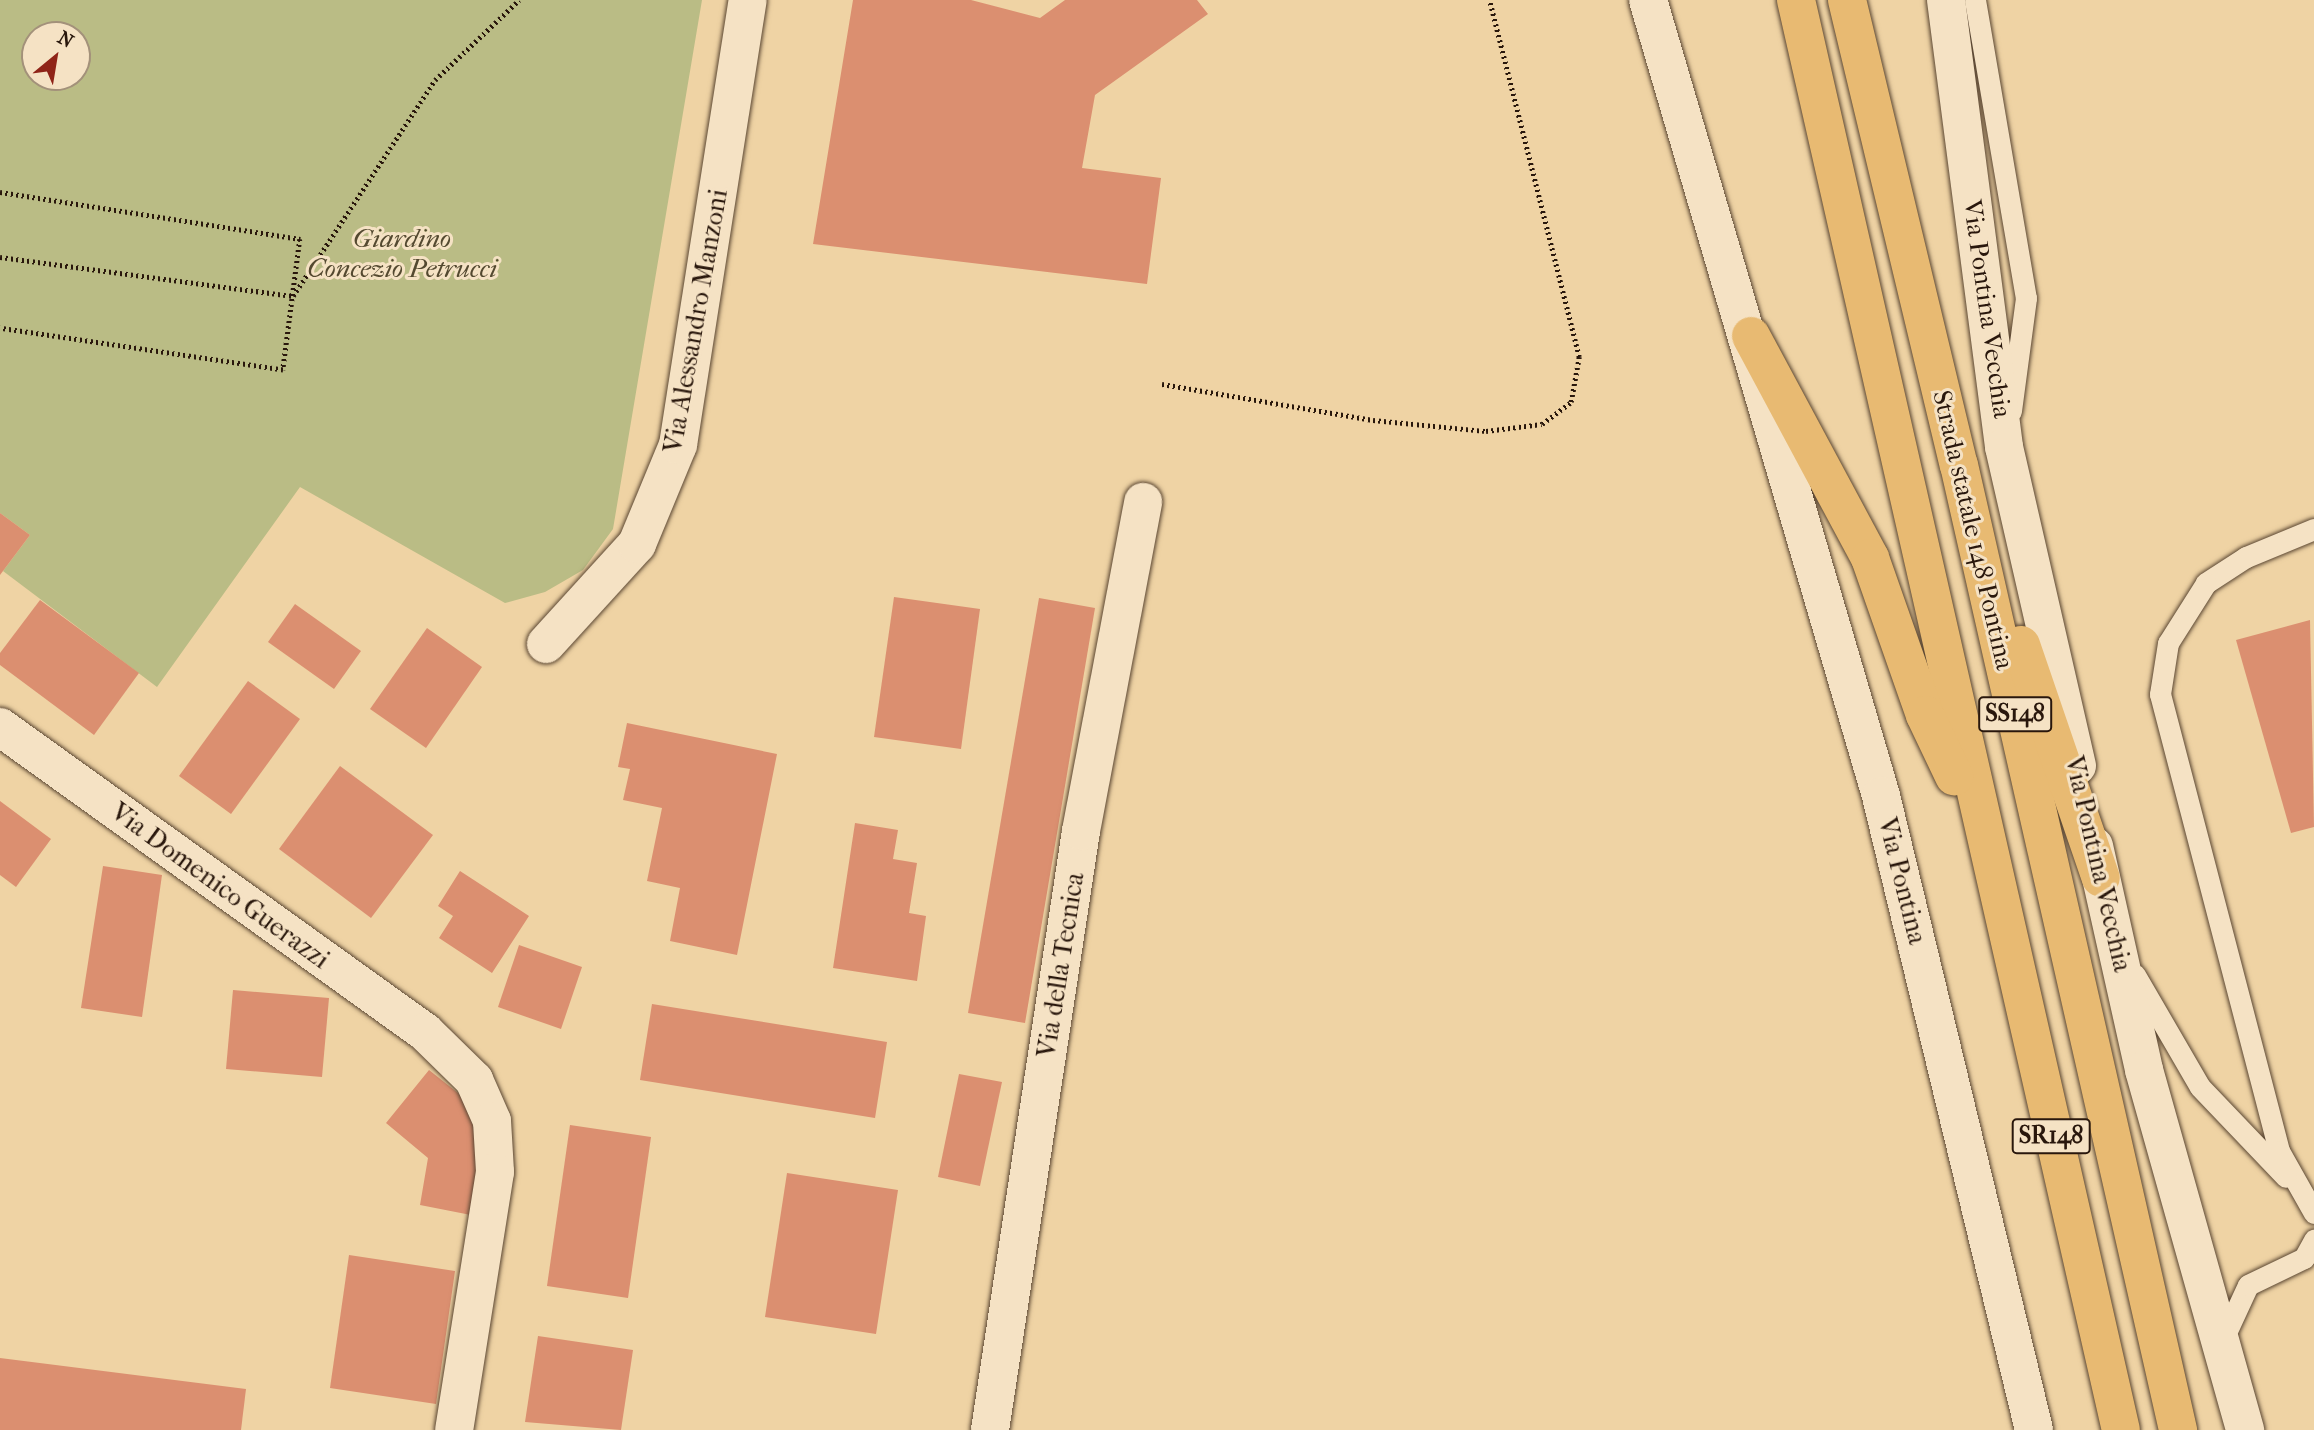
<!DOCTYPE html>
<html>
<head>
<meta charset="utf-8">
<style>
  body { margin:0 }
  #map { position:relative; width:2314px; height:1430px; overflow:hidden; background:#efd3a4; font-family:"IM FELL French Canon",serif }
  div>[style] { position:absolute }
  .green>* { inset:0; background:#babc85 }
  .building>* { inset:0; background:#db8f70 }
  .path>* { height:4.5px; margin-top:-2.25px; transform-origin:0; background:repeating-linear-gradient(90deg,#29170c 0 2px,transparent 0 5.5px) }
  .roads { filter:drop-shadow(0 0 2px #5a4632) drop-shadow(0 0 2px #5a4632) }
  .lane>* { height:21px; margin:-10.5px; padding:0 10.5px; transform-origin:10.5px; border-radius:10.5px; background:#f5e2c4 }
  .street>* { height:38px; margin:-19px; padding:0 19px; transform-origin:19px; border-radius:19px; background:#f5e2c4 }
  .secondary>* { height:38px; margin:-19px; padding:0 19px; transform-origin:19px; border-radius:19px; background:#f5e2c4 }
  .highway>* { height:38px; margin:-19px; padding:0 19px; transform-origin:19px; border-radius:19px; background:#e8ba72 }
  span { translate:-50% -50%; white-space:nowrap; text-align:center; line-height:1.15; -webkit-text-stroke:6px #f5e2c4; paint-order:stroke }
  .shield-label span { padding:2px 5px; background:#f5e2c4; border:2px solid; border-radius:5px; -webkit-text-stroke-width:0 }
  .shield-label { font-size:24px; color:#29170c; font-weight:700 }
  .park-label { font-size:26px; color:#544930; font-style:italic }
  .street-label { font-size:26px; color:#29170c }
  .north { position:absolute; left:21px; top:21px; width:70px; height:70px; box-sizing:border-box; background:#f5e2c4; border:2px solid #a3917a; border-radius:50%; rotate:30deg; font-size:19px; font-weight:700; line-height:28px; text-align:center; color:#29170c }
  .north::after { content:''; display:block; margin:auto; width:24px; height:32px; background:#8f2418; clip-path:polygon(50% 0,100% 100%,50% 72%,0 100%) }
</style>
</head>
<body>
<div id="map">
  <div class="green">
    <i style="clip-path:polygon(evenodd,0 0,702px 0,613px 529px,583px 570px,545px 592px,505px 603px,300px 487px,157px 687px,3px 571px,30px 535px,0 513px,0 0,35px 35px,77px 35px,77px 77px,35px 77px,35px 35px)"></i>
  </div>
  <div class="building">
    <i style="clip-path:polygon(853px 0,971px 0,1040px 18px,1065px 0,1197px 0,1208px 14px,1095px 95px,1082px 168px,1161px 178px,1147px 284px,813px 244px)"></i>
    <i style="clip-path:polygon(0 513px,30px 535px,0 575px)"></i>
    <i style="clip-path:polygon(894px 597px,980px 609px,961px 749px,874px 737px)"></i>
    <i style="clip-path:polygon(1039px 598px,1095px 608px,1025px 1023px,968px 1013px)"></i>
    <i style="clip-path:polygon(40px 600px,139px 673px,94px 735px,0 665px,0 653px)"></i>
    <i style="clip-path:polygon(295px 604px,361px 651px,334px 689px,268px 642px)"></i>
    <i style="clip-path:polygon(2310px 620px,2314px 827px,2291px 833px,2236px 640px)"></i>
    <i style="clip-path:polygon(427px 628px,482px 667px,426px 748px,370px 709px)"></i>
    <i style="clip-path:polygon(248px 681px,300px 719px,231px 814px,179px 776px)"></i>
    <i style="clip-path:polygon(627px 723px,777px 754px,737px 955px,670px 941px,680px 888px,647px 881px,662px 808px,623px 800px,630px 769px,618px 767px)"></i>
    <i style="clip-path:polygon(340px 766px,433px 835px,371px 918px,279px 849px)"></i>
    <i style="clip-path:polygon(0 801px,51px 839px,16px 887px,0 875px)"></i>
    <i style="clip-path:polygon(855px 823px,898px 830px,893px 859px,917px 863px,909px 913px,926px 916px,917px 981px,833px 968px)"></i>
    <i style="clip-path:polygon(103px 866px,162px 875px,142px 1017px,81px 1008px)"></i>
    <i style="clip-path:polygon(460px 871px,529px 916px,492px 973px,439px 938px,453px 916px,438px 906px)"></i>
    <i style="clip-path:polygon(519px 945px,582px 967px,561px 1029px,498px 1007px)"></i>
    <i style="clip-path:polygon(233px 990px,329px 998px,322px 1077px,226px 1069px)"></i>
    <i style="clip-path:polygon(652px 1004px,887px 1042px,875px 1118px,640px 1080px)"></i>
    <i style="clip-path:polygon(429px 1070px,473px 1105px,488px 1151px,476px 1216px,420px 1205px,428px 1158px,386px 1123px)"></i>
    <i style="clip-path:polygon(959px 1074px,1002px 1082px,980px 1186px,938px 1177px)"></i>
    <i style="clip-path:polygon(570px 1125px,651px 1137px,628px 1298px,547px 1286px)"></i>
    <i style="clip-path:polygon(787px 1173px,898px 1190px,876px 1334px,765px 1317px)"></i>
    <i style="clip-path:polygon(349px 1255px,455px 1271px,436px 1404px,330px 1388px)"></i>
    <i style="clip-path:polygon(538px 1336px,633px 1350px,621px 1430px,525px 1422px)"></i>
    <i style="clip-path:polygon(0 1358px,246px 1389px,241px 1430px,0 1430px)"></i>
  </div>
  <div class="path">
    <i style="left:0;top:192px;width:304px;rotate:8.9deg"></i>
    <i style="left:300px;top:239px;width:132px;rotate:97.4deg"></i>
    <i style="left:283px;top:370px;width:286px;rotate:-171.6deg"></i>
    <i style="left:0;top:257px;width:296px;rotate:7.6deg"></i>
    <i style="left:293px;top:296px;width:258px;rotate:-56.7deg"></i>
    <i style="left:435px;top:80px;width:116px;rotate:-43.6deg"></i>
    <i style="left:1162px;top:384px;width:214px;rotate:9.7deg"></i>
    <i style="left:1373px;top:420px;width:114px;rotate:5.6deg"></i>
    <i style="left:1486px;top:431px;width:56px;rotate:-7.1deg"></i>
    <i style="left:1542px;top:424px;width:36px;rotate:-37deg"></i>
    <i style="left:1571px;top:402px;width:46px;rotate:-79.9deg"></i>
    <i style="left:1579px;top:357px;width:368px;rotate:-104.1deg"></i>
  </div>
  <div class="roads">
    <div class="lane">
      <i style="left:1975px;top:0;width:302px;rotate:80.3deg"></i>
      <i style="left:2026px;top:298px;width:114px;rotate:97.6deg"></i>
      <i style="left:2314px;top:529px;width:74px;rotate:157.6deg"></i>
      <i style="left:2246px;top:557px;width:48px;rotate:147deg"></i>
      <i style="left:2206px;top:583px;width:71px;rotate:122.3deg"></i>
      <i style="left:2168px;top:643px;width:52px;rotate:98.9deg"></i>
      <i style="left:2160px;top:694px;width:472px;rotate:75.4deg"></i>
      <i style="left:2279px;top:1151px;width:71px;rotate:60.6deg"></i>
      <i style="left:2135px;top:975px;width:129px;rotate:59.9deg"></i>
      <i style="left:2200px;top:1087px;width:124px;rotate:46.3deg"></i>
      <i style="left:2224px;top:1337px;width:57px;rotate:-65.2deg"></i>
      <i style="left:2248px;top:1285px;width:62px;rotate:-25.7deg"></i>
      <i style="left:2304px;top:1258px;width:21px;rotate:-61deg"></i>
    </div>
    <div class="street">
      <i style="left:546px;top:644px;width:135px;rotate:-47.7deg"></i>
      <i style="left:637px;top:544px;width:107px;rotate:-67.5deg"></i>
      <i style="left:678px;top:445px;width:450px;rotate:-81.1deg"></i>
      <i style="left:0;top:727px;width:523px;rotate:35.67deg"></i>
      <i style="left:425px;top:1032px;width:69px;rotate:44.4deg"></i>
      <i style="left:474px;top:1080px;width:45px;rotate:66.3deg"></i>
      <i style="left:492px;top:1121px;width:51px;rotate:86.6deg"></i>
      <i style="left:495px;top:1172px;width:261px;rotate:99deg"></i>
      <i style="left:990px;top:1430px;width:606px;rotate:-81.36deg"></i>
      <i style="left:1081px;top:831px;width:335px;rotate:-79.3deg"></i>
    </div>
    <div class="secondary">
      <i style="left:1648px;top:0;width:829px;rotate:73.68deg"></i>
      <i style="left:1881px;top:796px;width:652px;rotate:76.43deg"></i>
      <i style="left:1946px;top:0;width:451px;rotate:82.6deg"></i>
      <i style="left:2004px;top:447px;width:327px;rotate:77.1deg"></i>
      <i style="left:2094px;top:846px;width:230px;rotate:77.4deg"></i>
      <i style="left:2144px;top:1070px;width:374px;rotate:74.3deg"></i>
    </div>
    <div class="highway">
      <i style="left:1796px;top:0;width:1466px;rotate:77.2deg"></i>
      <i style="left:1847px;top:0;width:478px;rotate:76.5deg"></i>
      <i style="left:1959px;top:465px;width:990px;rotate:77.21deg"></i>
      <i style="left:1751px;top:336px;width:252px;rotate:61.8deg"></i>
      <i style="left:1870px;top:558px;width:166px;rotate:70.7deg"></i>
      <i style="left:1925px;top:715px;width:68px;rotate:64.6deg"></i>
      <i style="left:2021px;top:645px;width:246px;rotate:71.1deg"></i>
    </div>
  </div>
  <div class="shield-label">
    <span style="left:2015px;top:714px">SS148</span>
    <span style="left:2051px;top:1136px">SR148</span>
  </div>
  <div class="park-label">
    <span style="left:402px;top:254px">Giardino<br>Concezio Petrucci</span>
  </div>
  <div class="street-label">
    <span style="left:1987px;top:309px;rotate:82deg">Via Pontina Vecchia</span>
    <span style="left:696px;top:321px;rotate:-80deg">Via Alessandro Manzoni</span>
    <span style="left:1973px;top:530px;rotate:77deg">Strada statale 148 Pontina</span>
    <span style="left:2098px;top:864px;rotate:77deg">Via Pontina Vecchia</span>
    <span style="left:1902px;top:881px;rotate:76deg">Via Pontina</span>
    <span style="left:220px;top:886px;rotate:36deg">Via Domenico Guerazzi</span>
    <span style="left:1061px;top:965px;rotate:-81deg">Via della Tecnica</span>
  </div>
  <div class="north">N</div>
</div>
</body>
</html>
